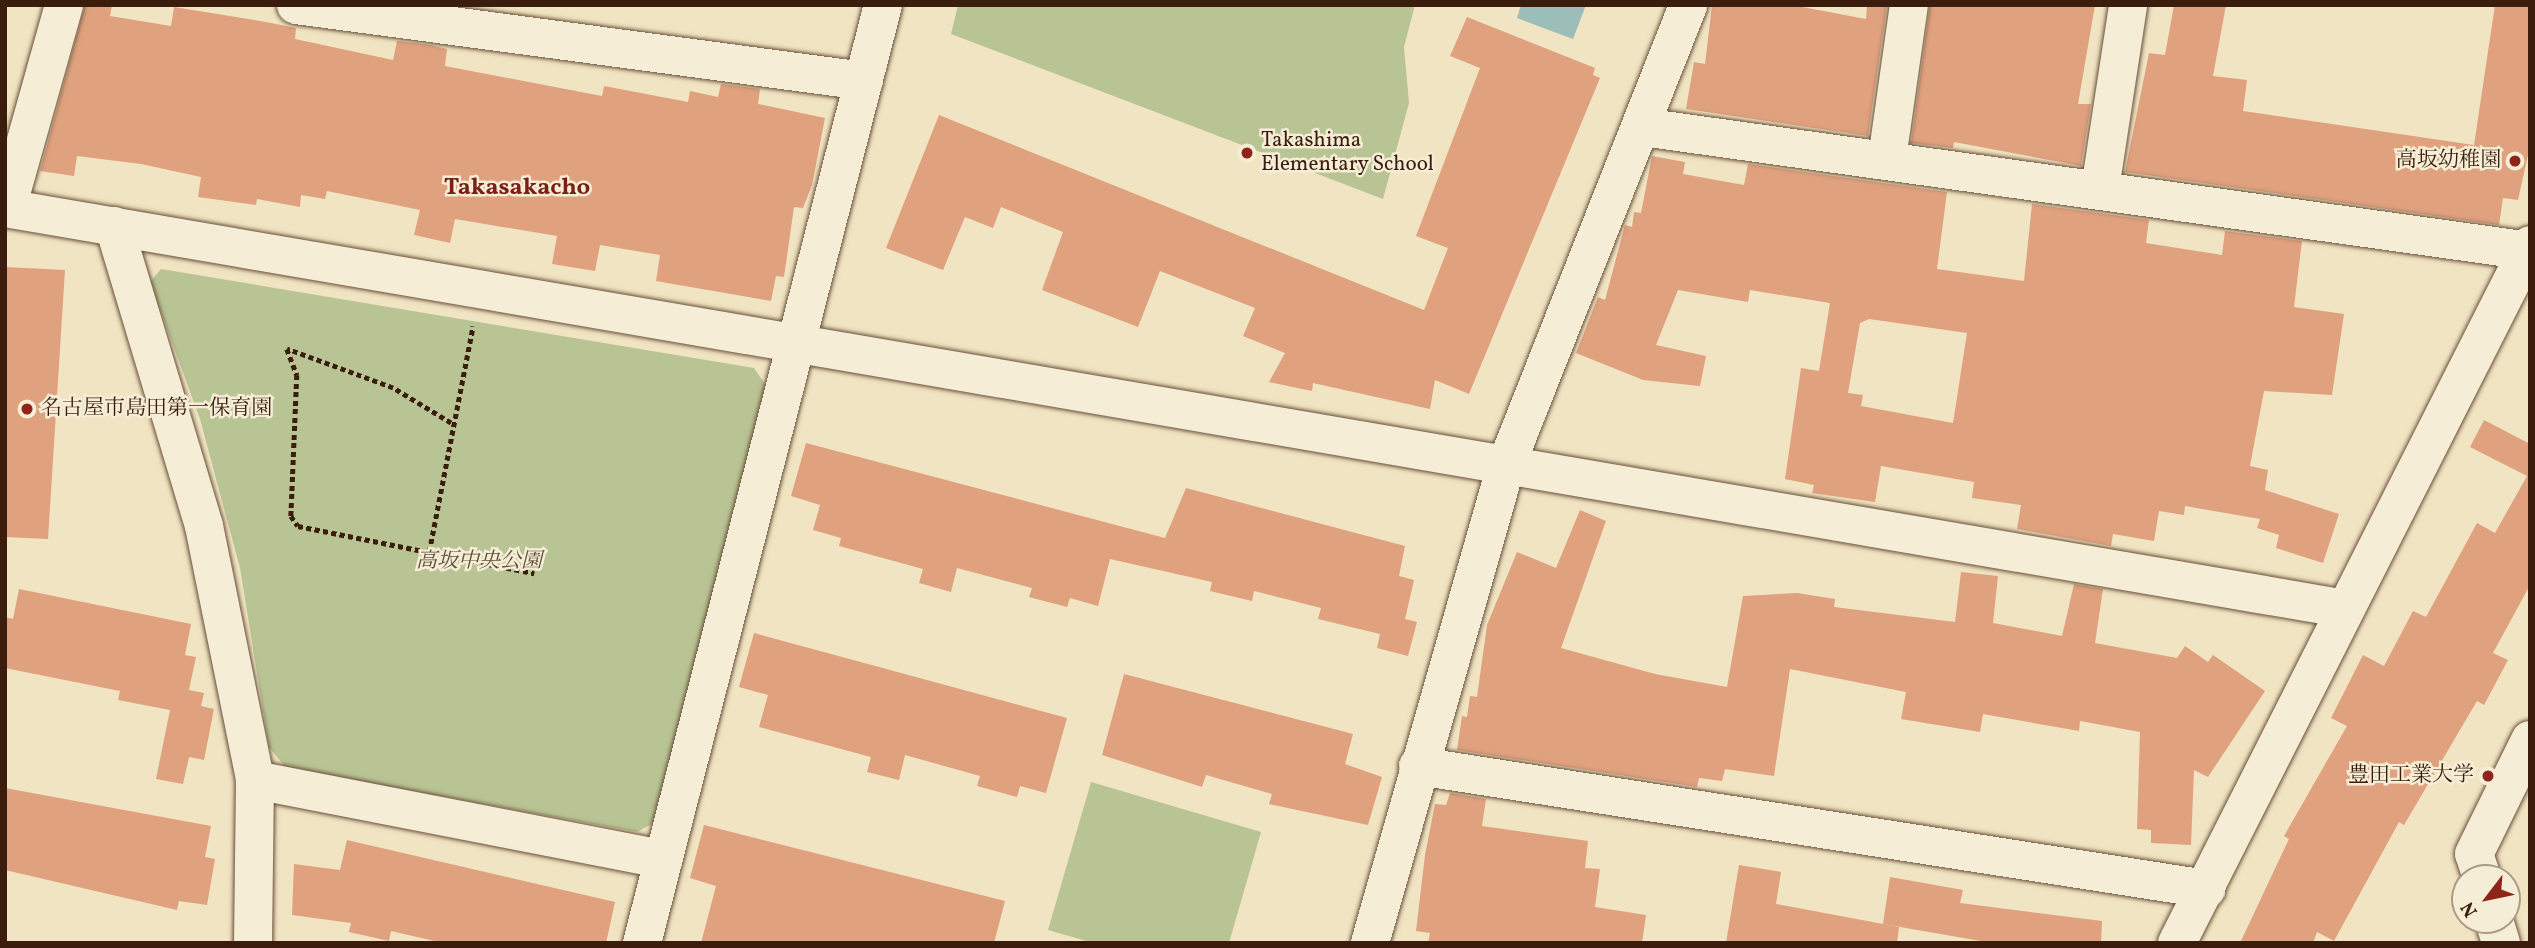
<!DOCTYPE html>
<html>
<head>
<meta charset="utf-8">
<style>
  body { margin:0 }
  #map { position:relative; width:2535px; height:948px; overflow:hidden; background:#f1e4c2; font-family:Vollkorn,"Noto Serif JP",serif }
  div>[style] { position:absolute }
  .green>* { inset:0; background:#b9c494 }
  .water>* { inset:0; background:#9bbeb8 }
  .building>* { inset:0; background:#dfa17e }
  .path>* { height:4.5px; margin-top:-2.25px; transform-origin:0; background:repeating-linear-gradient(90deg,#3a1d0d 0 5px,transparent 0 8.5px) }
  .roads { filter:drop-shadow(0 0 2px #684f3a) drop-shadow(0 0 2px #684f3a) }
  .minor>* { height:38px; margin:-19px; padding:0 19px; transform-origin:19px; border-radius:19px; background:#f6edd7 }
  .dots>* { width:19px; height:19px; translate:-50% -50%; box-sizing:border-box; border:4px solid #f6edd7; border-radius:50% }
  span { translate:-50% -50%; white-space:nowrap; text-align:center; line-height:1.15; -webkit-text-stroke:5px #f6edd7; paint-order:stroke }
  .poi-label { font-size:21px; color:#3a1d0d }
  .left { translate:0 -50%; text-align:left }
  .right { translate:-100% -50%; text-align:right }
  .park-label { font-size:21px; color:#604f36; font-style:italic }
  .quarter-label { font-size:24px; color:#7a1f14; font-weight:700 }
  .frame { position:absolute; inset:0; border:7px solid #3a1d0d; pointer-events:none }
  .north { position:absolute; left:2451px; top:864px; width:70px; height:70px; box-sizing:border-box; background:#f6edd7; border:2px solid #ab9a86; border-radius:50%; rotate:238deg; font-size:19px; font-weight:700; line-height:28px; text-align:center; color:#3a1d0d }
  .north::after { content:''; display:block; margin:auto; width:24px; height:32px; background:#8f2418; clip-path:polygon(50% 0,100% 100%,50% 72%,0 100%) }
</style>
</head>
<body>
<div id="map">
  <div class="green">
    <i style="clip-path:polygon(958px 5px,1415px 5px,1404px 47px,1409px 103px,1383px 199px,951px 34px)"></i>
    <i style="clip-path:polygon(161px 269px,754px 368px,767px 387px,659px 820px,637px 832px,286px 768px,269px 747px,240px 568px,200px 419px,150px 282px)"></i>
    <i style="clip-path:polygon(1091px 782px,1261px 832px,1229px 943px,1093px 943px,1048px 930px)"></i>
  </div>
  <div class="water">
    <i style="clip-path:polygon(1521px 5px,1586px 5px,1573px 39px,1517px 18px)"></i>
  </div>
  <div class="building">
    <i style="clip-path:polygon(85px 5px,112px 5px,110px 16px,171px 26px,174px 7px,266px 22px,296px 28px,295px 39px,393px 60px,397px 41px,431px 45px,447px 49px,445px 66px,602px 96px,604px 86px,688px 102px,690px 91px,718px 97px,721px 84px,760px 89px,758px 104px,825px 118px,812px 185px,803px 208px,794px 207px,784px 277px,776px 276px,771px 301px,656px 281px,660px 255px,600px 245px,595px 271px,552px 264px,557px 236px,455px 219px,450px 243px,414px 235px,420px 210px,327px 191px,325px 199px,301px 195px,300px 207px,257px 199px,256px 205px,198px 197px,201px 177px,141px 164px,77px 156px,74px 176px,40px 171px)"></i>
    <i style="clip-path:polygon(1712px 5px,1792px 5px,1866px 19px,1867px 5px,1887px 5px,1868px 136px,1686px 109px,1694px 62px,1705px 64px)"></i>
    <i style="clip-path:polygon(1930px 5px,2095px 5px,2078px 104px,2091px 104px,2081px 166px,1954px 142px,1953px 148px,1911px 143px)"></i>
    <i style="clip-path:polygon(2174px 5px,2226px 5px,2213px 76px,2247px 80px,2243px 111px,2474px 145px,2495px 5px,2530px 5px,2530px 146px,2518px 200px,2503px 198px,2499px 225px,2125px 172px,2149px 53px,2165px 55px)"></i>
    <i style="clip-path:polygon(1467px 17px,1595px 68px,1593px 75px,1600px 78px,1469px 394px,1435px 380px,1430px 409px,1313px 383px,1312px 391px,1269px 382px,1285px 353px,1243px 336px,1255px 308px,1160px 271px,1138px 327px,1042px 290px,1063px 232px,1001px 207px,993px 228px,965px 217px,943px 270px,886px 248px,939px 115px,1424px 310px,1448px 248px,1416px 236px,1480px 68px,1450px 56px)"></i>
    <i style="clip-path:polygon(evenodd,1652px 156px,1685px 162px,1683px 174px,1744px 185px,1748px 164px,1947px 192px,1937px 269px,2024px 281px,2032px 204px,2149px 220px,2146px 243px,2222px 255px,2225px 231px,2302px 241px,2294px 307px,2344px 314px,2332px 395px,2264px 391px,2250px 466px,2268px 470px,2265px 490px,2339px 514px,2323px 563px,2276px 548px,2279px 535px,2257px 528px,2260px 519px,2185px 506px,2184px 515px,2159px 511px,2154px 541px,2113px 534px,2111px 546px,2017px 529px,2021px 505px,1972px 498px,1974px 482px,1881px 466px,1875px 502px,1812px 493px,1814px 485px,1785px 479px,1801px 368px,1819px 371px,1830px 303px,1750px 290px,1748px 302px,1678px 290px,1656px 345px,1706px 356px,1700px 386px,1643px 380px,1576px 353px,1598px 297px,1605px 300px,1625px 225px,1632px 227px,1634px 212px,1641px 213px,1652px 156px,1869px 319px,1967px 333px,1953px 423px,1861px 406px,1863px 395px,1848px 393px,1860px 323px,1869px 319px)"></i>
    <i style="clip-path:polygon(5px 267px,65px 270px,48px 539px,5px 537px)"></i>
    <i style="clip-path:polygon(2484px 420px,2530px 444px,2530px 585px,2493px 653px,2508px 660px,2484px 705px,2477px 701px,2404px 825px,2399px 822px,2334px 941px,2317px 932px,2313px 943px,2240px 943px,2289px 839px,2284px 836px,2347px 726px,2331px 718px,2363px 655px,2384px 666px,2413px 611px,2426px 617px,2477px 523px,2495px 533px,2527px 476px,2470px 447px)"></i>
    <i style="clip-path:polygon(806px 443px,1165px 538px,1186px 488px,1405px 546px,1399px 576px,1414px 580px,1405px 619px,1417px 622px,1408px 656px,1377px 648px,1380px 634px,1318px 619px,1321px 608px,1254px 591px,1252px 601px,1210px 591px,1212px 582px,1110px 559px,1098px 606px,1070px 598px,1067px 607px,1029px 597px,1032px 588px,957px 568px,951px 592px,919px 583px,923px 569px,839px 546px,841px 538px,813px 530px,820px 505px,791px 496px)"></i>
    <i style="clip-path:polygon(1580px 510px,1606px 521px,1561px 648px,1655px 674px,1727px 687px,1743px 596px,1797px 593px,1835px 599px,1834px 607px,1955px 622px,1961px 572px,1998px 576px,1993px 623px,2062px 636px,2074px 584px,2103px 589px,2095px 643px,2177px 658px,2185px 646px,2208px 662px,2213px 655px,2265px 691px,2208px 777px,2194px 770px,2191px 845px,2151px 843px,2151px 830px,2137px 829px,2140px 732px,2080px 721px,2079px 731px,1983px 714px,1980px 732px,1901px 719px,1906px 692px,1790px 669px,1774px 776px,1725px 769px,1722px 781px,1699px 778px,1697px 787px,1457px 750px,1462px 716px,1467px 717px,1470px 696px,1477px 697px,1487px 625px,1517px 552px,1556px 568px)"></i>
    <i style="clip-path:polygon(19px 589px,191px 624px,185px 655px,196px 657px,189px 690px,204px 693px,201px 706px,214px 709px,204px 760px,189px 757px,183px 784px,156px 779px,170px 710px,118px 700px,120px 691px,5px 668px,5px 617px,13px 619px)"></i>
    <i style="clip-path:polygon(754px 633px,1067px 718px,1046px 793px,1020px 786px,1017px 797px,977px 786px,980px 776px,905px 755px,899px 780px,867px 772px,871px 757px,759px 727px,768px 695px,739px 687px)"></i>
    <i style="clip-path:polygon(1124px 674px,1353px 734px,1345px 764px,1382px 777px,1368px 825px,1269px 804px,1272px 794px,1206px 775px,1202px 787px,1102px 755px)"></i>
    <i style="clip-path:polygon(5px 788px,211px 826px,205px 857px,215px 859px,207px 905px,179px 901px,177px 910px,5px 870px)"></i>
    <i style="clip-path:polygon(1450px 793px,1486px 799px,1482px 826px,1588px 841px,1585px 868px,1600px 869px,1595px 907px,1646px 915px,1642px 943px,1428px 943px,1430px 933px,1416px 931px,1425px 855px,1435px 804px,1446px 805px)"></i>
    <i style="clip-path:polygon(704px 825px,1005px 901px,994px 943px,701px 943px,716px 886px,690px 878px)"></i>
    <i style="clip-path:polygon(347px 840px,615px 902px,606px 943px,443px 943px,391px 931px,389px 941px,349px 932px,351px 923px,292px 915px,294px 864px,340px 870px)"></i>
    <i style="clip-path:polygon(1739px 865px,1781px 872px,1776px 904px,1899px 927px,1897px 943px,1726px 943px)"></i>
    <i style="clip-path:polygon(1890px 877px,1963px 890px,1960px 903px,2102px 921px,2101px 943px,1992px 943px,1883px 924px)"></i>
  </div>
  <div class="path">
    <i style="left:451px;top:423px;width:68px;rotate:-148.9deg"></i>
    <i style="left:393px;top:388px;width:113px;rotate:-159.8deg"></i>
    <i style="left:287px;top:349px;width:28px;rotate:69deg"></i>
    <i style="left:297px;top:375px;width:141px;rotate:92.4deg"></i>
    <i style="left:291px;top:516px;width:12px;rotate:55deg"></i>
    <i style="left:298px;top:526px;width:241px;rotate:11.3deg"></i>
    <i style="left:429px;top:552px;width:230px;rotate:-79deg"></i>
  </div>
  <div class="roads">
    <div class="minor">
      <i style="left:296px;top:5px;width:573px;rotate:7.62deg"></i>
      <i style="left:1642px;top:127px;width:897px;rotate:7.95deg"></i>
      <i style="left:1887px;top:159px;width:156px;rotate:-81.9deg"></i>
      <i style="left:2100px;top:189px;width:186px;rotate:-81.3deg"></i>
      <i style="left:5px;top:208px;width:2370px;rotate:9.72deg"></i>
      <i style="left:7px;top:208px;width:211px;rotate:-74.3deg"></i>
      <i style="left:114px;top:226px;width:313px;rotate:73.3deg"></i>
      <i style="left:204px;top:526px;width:259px;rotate:78.6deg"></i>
      <i style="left:255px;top:780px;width:163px;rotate:90.7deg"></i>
      <i style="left:1418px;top:766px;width:798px;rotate:8.87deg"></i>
      <i style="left:255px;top:780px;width:416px;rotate:11deg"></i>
      <i style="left:2482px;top:878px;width:25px;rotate:-108deg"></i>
      <i style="left:2474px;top:854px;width:127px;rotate:-63.8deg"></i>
      <i style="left:2494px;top:920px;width:24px;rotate:73deg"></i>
      <i style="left:642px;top:943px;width:968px;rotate:-75.59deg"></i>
      <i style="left:1370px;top:943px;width:494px;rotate:-74.1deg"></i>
      <i style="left:1505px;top:468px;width:498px;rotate:-68.4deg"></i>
      <i style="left:2177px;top:943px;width:782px;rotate:-63.17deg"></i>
    </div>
  </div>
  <div class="dots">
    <i style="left:1247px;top:153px;background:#8f2418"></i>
    <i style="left:2515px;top:161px;background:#8f2418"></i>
    <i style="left:27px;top:409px;background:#8f2418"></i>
    <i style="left:2488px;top:776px;background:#8f2418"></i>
  </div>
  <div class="poi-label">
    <span class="left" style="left:1261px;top:153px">Takashima<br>Elementary School</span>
    <span class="right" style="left:2501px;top:161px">高坂幼稚園</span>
    <span class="left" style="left:41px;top:409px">名古屋市島田第一保育園</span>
    <span class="right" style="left:2474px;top:776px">豊田工業大学</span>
  </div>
  <div class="park-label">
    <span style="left:479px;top:562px">高坂中央公園</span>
  </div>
  <div class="quarter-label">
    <span style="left:517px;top:189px">Takasakacho</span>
  </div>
  <div class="frame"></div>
  <div class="north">N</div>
</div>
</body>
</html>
